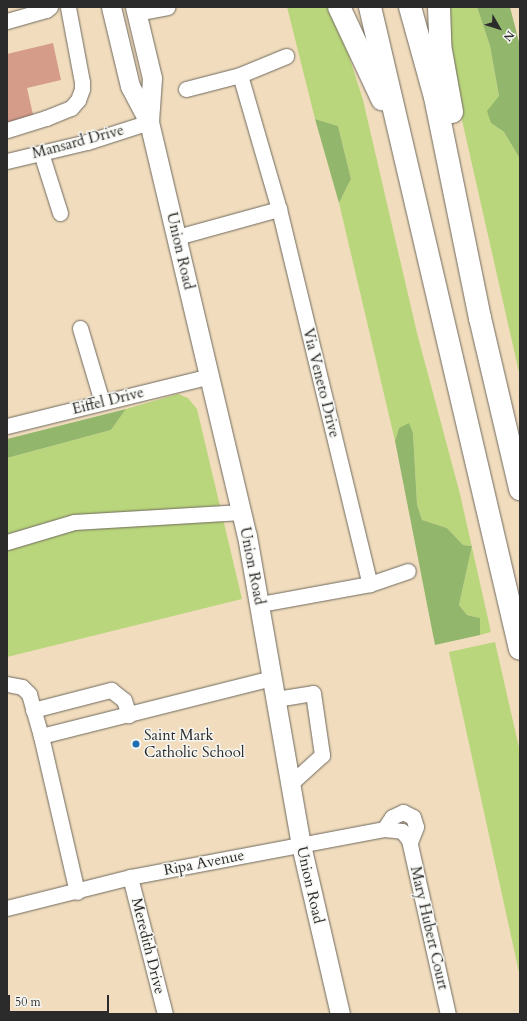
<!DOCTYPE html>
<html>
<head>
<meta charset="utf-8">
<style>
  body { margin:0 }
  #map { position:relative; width:527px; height:1021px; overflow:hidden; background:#f1ddbe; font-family:Cardo,serif }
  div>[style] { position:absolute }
  .green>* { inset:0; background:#b9d67c }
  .forest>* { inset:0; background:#92b76c }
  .building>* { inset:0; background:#d59c89 }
  .roads { filter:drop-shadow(0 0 1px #70695e) drop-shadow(0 0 1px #70695e) }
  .minor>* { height:15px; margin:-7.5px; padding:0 7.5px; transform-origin:7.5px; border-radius:7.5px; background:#fff }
  .major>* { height:19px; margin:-9.5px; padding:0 9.5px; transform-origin:9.5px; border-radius:9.5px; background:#fff }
  .highway>* { height:22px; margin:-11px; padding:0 11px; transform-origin:11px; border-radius:11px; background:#fff }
  .dots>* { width:11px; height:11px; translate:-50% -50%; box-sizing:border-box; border:2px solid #f6f6f2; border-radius:50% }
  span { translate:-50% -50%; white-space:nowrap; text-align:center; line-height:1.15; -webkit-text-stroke:3px #f6f6f2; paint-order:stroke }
  .street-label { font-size:15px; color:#2b2b2b }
  .poi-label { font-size:15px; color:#2b2b2b }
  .left { translate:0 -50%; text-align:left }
  .frame { position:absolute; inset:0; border:8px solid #2b2b2b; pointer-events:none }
  .north { position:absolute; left:479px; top:8px; width:40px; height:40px; -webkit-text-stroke:3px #f6f6f2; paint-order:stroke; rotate:129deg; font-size:11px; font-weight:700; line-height:16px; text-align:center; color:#2b2b2b }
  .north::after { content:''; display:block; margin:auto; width:14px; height:18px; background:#2b2b2b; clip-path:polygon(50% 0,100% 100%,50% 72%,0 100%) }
  .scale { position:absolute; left:8px; top:995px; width:101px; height:18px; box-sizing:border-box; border:2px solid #2b2b2b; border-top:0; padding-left:5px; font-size:12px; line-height:14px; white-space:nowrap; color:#2b2b2b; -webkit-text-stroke:3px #f6f6f2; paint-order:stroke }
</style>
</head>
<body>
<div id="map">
  <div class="green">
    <i style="clip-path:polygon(287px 7px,328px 7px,348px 53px,363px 100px,417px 333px,460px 494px,491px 632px,480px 635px,480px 618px,467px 615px,459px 605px,472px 546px,463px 545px,447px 528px,422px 520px,417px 504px,413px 433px,409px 424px,399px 428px,395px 441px,339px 203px,351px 179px,338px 126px,315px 119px)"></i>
    <i style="clip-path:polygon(449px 7px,477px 7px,490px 46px,499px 96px,491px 123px,504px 132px,520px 159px,520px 377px,455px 89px)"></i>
    <i style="clip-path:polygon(178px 394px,188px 398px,197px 409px,242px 599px,7px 657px,7px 458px,111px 430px,126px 409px)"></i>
    <i style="clip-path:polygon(495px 642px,520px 752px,520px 977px,449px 652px)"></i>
  </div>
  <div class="forest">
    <i style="clip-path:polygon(477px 7px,510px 7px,520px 46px,520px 159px,504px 132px,491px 123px,487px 111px,499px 96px,490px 46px)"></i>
    <i style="clip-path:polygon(315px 119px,338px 126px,351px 179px,339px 203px)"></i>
    <i style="clip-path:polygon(126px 409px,111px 430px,7px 458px,7px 439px)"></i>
    <i style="clip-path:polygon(409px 423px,413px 433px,417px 504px,422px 520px,447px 528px,463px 545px,472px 546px,459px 605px,467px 615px,480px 618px,480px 635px,435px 645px,395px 441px,399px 428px)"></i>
  </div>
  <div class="building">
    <i style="clip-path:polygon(53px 43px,61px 80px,27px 88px,34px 119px,7px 125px,7px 54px)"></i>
  </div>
  <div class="roads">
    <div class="minor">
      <i style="left:137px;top:13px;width:31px;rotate:-11deg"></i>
      <i style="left:7px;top:21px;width:41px;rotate:-15.8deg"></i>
      <i style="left:46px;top:10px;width:5px;rotate:-37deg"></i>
      <i style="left:240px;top:75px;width:140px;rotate:73.8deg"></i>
      <i style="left:279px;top:209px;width:386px;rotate:76.4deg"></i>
      <i style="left:370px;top:584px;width:112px;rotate:169.7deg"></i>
      <i style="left:186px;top:89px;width:56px;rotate:-14.5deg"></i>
      <i style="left:240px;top:75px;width:50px;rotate:-22.4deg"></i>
      <i style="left:7px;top:130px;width:41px;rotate:-17.1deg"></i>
      <i style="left:46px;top:118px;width:27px;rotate:-22deg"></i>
      <i style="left:71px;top:108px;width:11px;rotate:-49deg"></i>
      <i style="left:78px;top:100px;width:12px;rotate:-70deg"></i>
      <i style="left:82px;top:89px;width:7px;rotate:-90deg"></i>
      <i style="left:82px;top:82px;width:76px;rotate:-100.6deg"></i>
      <i style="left:41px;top:153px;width:63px;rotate:72.4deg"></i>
      <i style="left:7px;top:161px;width:82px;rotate:-13.4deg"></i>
      <i style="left:87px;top:142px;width:65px;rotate:-17.9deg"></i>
      <i style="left:177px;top:237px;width:106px;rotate:-15.4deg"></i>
      <i style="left:80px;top:328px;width:77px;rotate:73.4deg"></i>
      <i style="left:7px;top:426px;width:209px;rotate:-13.8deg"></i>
      <i style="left:7px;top:542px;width:70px;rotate:-16.6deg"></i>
      <i style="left:74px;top:522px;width:168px;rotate:-3.4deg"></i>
      <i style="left:370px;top:584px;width:40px;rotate:-18.9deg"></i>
      <i style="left:7px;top:684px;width:15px;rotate:11deg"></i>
      <i style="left:22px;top:687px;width:10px;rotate:45deg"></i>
      <i style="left:29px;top:694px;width:44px;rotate:74.1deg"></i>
      <i style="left:41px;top:736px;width:238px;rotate:-14.1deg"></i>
      <i style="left:276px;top:699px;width:37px;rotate:-9deg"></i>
      <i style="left:313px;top:693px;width:63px;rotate:81.7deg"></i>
      <i style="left:322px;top:755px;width:45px;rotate:137.7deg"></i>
      <i style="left:33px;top:710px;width:81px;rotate:-14.4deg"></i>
      <i style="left:111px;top:690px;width:16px;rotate:38deg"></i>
      <i style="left:124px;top:700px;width:16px;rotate:72deg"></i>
      <i style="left:41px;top:736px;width:160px;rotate:77deg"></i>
      <i style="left:384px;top:829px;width:14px;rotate:-56deg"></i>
      <i style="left:392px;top:817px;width:12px;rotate:-24deg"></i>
      <i style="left:403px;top:812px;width:11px;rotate:27deg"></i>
      <i style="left:413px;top:817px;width:10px;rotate:73deg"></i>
      <i style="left:416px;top:827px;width:16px;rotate:112deg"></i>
      <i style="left:130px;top:877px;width:141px;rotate:75.7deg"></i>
      <i style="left:7px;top:908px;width:127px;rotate:-14.1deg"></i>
      <i style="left:130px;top:877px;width:258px;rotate:-10.7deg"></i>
      <i style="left:384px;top:829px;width:18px;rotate:6deg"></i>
      <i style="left:402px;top:831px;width:11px;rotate:52deg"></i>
      <i style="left:409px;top:840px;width:178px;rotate:77.4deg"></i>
    </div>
    <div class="major">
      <i style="left:111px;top:7px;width:81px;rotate:76.5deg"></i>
      <i style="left:130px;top:86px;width:41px;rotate:62.2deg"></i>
      <i style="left:149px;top:122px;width:425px;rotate:76.7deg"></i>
      <i style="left:247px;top:536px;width:314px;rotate:80.1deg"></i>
      <i style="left:301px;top:845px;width:173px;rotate:77deg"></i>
      <i style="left:135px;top:7px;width:73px;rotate:76.5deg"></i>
      <i style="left:152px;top:78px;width:44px;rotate:93.9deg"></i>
    </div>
    <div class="highway">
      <i style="left:339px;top:7px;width:102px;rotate:64.9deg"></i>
      <i style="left:370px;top:7px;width:659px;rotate:76.85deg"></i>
      <i style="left:410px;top:7px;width:93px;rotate:74.5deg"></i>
      <i style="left:435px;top:97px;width:226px;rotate:78.5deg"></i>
      <i style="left:480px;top:318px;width:176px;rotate:76.8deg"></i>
      <i style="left:439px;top:7px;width:38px;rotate:88deg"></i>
      <i style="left:440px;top:45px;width:68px;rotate:79.8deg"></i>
    </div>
  </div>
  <div class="dots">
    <i style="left:136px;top:744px;background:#1f6fb2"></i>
  </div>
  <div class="street-label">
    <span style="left:78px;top:142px;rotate:-15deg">Mansard Drive</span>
    <span style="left:180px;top:251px;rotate:77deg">Union Road</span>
    <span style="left:321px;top:383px;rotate:76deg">Via Veneto Drive</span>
    <span style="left:108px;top:401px;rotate:-14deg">Eiffel Drive</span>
    <span style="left:252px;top:566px;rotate:79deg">Union Road</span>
    <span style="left:204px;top:863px;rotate:-11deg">Ripa Avenue</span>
    <span style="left:310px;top:885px;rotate:77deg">Union Road</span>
    <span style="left:429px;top:928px;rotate:77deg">Mary Hubert Court</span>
    <span style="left:148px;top:946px;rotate:76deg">Meredith Drive</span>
  </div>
  <div class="poi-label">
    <span class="left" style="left:144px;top:744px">Saint Mark<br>Catholic School</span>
  </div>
  <div class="frame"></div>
  <div class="north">N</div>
  <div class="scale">50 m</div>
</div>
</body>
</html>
